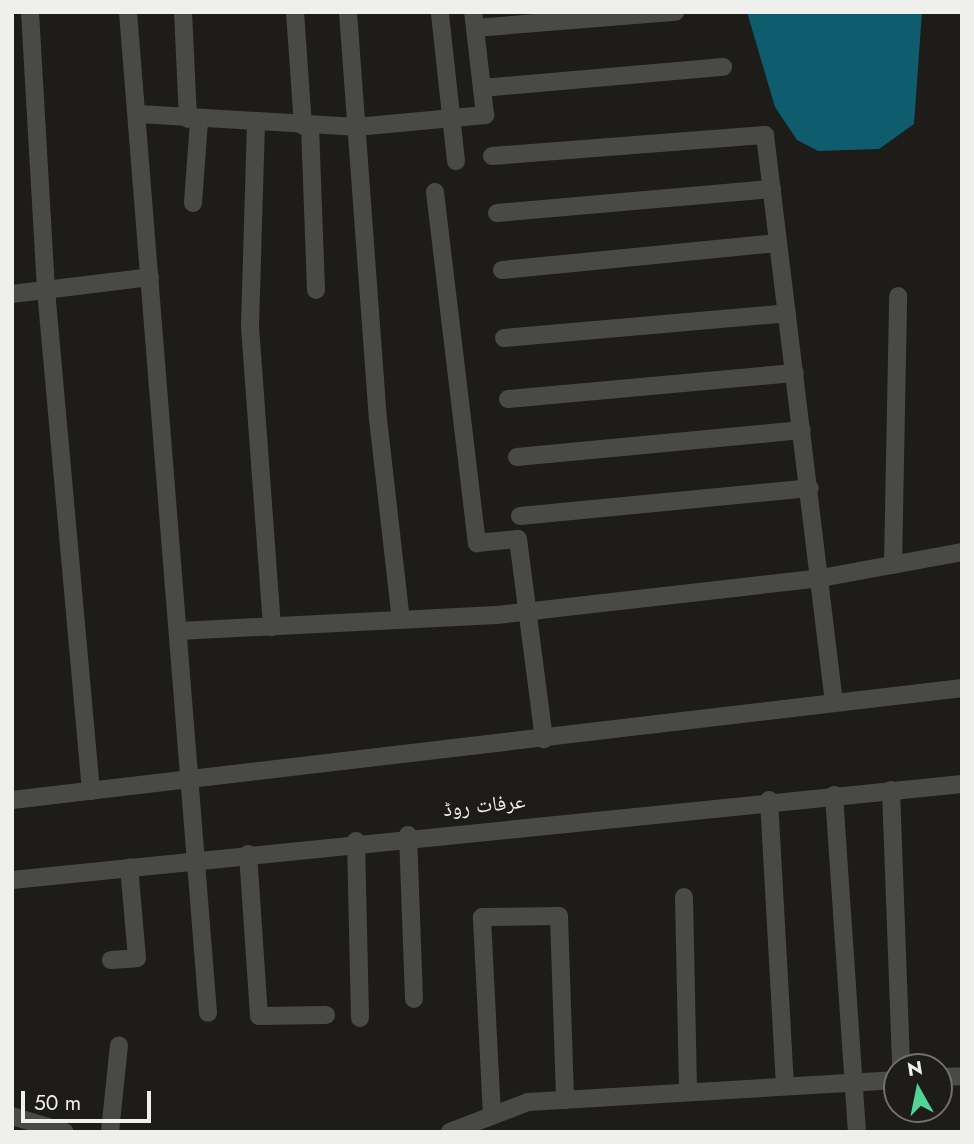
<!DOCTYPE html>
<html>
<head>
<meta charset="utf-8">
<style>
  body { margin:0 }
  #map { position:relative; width:974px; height:1144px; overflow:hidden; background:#1d1c19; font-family:Jost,"Noto Naskh Arabic",sans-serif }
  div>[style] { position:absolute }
  .water>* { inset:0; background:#0e5c6d }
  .minor>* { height:18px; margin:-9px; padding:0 9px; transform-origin:9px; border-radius:9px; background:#494946 }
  span { translate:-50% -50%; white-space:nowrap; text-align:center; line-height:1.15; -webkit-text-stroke:5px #1d1c19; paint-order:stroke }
  .street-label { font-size:21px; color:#efefed }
  .frame { position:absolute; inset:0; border:14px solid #efefed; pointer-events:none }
  .north { position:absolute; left:883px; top:1053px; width:70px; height:70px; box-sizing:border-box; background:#1d1c19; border:2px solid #71706e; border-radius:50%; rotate:351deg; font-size:19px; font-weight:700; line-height:28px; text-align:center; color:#efefed }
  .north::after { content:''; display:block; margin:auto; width:24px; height:32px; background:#52d397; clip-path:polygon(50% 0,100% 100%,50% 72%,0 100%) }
  .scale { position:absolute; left:21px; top:1091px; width:130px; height:32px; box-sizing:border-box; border:4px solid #efefed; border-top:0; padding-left:9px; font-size:21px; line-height:24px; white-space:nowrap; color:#efefed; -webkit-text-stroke:5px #1d1c19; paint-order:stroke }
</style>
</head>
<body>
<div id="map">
  <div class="water">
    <i style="clip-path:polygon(747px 12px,922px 12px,914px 124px,879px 149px,818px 151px,797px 140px,775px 107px)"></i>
  </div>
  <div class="minor">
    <i style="left:30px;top:12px;width:278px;rotate:86.7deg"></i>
    <i style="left:46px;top:290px;width:503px;rotate:84.87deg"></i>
    <i style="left:128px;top:12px;width:1004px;rotate:85.43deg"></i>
    <i style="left:183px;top:12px;width:107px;rotate:87.3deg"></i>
    <i style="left:295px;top:12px;width:114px;rotate:86deg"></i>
    <i style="left:348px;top:12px;width:408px;rotate:85.8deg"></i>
    <i style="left:378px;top:419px;width:202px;rotate:83.5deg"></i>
    <i style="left:440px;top:14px;width:148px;rotate:83.8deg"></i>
    <i style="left:475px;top:28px;width:201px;rotate:-4.6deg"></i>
    <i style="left:482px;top:88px;width:242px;rotate:-5deg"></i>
    <i style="left:139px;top:114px;width:217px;rotate:3.4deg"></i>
    <i style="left:356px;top:127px;width:130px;rotate:-5.3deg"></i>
    <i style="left:485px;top:115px;width:104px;rotate:-96.6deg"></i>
    <i style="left:256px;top:123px;width:204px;rotate:91.7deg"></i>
    <i style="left:250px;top:327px;width:301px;rotate:85.8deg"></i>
    <i style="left:310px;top:126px;width:164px;rotate:87.9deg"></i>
    <i style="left:492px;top:156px;width:274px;rotate:-4.4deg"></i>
    <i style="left:765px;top:135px;width:572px;rotate:83.07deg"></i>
    <i style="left:435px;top:192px;width:354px;rotate:83.2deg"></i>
    <i style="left:477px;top:543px;width:41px;rotate:-5.6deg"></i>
    <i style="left:518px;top:539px;width:202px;rotate:82.6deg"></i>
    <i style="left:193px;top:203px;width:82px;rotate:-85.8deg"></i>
    <i style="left:497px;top:213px;width:276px;rotate:-5deg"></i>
    <i style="left:502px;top:270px;width:277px;rotate:-5.6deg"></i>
    <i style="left:12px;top:294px;width:139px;rotate:-7deg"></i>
    <i style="left:504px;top:338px;width:284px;rotate:-5deg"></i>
    <i style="left:508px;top:399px;width:288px;rotate:-5.2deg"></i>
    <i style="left:517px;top:457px;width:286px;rotate:-5.4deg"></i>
    <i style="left:520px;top:516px;width:291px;rotate:-5.5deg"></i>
    <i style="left:893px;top:565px;width:269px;rotate:-88.9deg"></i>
    <i style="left:179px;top:631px;width:318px;rotate:-2.9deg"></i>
    <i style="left:497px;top:615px;width:326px;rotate:-6.5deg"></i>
    <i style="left:821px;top:578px;width:143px;rotate:-10.4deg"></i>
    <i style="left:891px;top:790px;width:277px;rotate:87.9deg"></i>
    <i style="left:834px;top:795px;width:338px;rotate:86.1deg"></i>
    <i style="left:12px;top:800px;width:957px;rotate:-6.72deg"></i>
    <i style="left:769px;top:800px;width:286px;rotate:86.8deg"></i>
    <i style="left:408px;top:835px;width:164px;rotate:87.9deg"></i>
    <i style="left:356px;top:841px;width:177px;rotate:88.7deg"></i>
    <i style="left:248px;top:854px;width:162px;rotate:86.1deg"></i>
    <i style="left:259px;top:1016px;width:67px;rotate:-0.9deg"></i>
    <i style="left:12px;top:880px;width:955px;rotate:-5.77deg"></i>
    <i style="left:684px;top:897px;width:195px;rotate:88.8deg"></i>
    <i style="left:111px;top:960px;width:26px;rotate:-4deg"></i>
    <i style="left:137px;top:958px;width:91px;rotate:-95deg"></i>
    <i style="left:939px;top:1077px;width:23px;rotate:-2deg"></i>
    <i style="left:12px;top:1116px;width:55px;rotate:16.8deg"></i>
    <i style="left:492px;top:1116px;width:199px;rotate:-92.9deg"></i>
    <i style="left:482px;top:917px;width:77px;rotate:-0.7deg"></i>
    <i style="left:559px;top:916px;width:184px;rotate:88.1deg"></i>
    <i style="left:110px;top:1132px;width:87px;rotate:-84.1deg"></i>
    <i style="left:450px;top:1132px;width:84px;rotate:-21deg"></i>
    <i style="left:528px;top:1102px;width:370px;rotate:-3.4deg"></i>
  </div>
  <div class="street-label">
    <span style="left:484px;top:805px;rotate:-6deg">عرفات روڈ</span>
  </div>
  <div class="frame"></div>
  <div class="north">N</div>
  <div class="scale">50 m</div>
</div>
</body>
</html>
